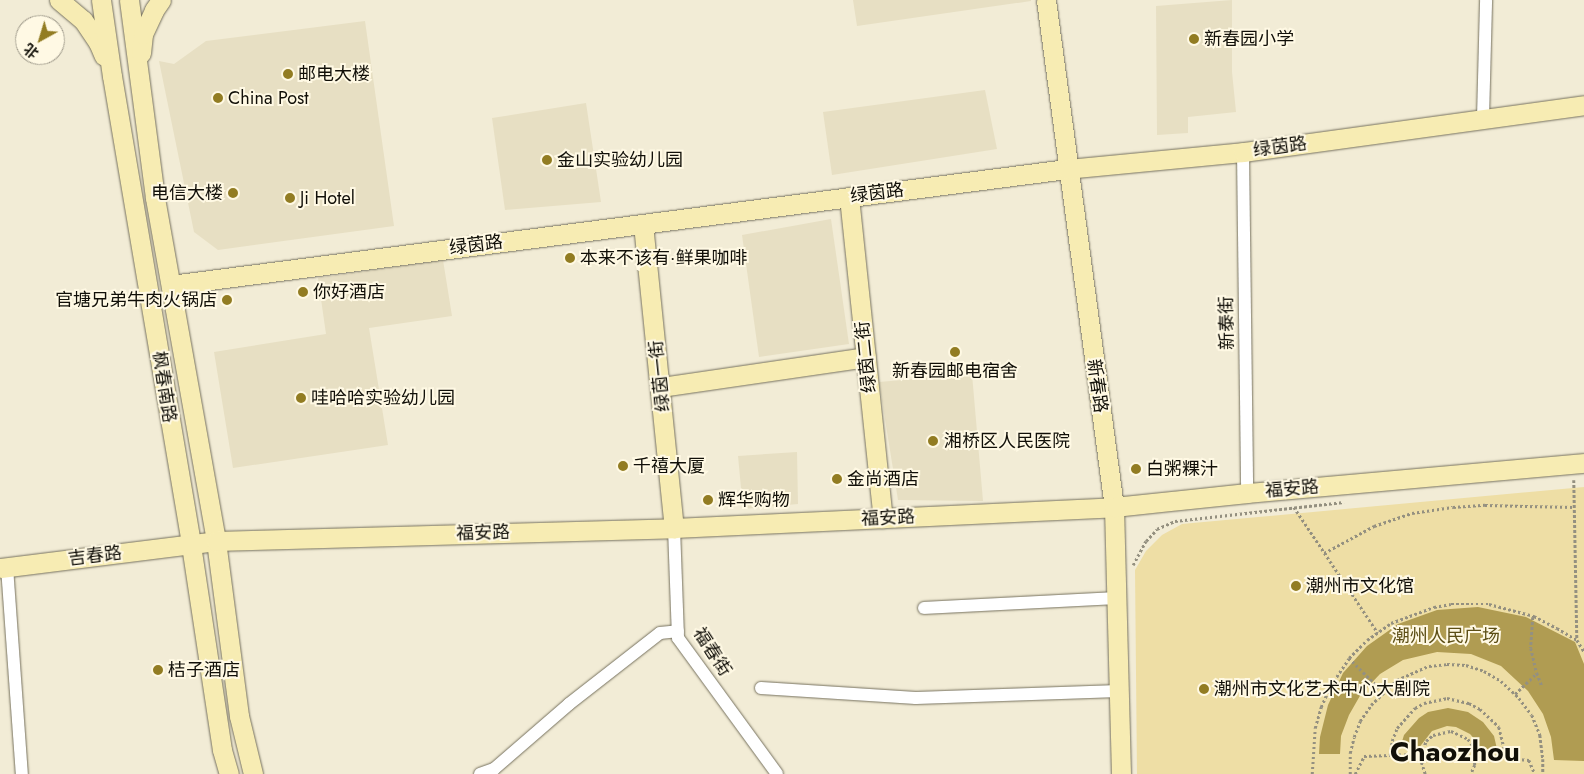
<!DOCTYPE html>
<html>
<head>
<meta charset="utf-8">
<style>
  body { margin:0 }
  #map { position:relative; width:1584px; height:774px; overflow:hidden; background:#f2ecd6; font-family:Jost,"Noto Sans SC",sans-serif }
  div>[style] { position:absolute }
  .built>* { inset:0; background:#e7dfc3 }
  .green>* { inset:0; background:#eedea5 }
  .water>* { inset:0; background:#b09c52 }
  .path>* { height:2.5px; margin-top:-1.25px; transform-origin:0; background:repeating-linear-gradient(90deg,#949080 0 2.5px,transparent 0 5px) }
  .roads { filter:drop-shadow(0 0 1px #76715e) drop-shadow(0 0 1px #76715e) }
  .street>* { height:12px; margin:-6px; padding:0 6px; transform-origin:6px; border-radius:6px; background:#fff }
  .secondary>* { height:19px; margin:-9.5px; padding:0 9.5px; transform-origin:9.5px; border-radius:9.5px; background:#f7ecb3 }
  .dots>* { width:14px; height:14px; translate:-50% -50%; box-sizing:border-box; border:2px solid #fff9e4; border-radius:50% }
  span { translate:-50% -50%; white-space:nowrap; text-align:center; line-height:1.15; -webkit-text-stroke:4px #fff9e4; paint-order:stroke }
  .poi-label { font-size:18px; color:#110f08 }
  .left { translate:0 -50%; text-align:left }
  .right { translate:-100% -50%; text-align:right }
  .street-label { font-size:18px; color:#110f08 }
  .park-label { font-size:18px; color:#5c4e15 }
  .town-label { font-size:28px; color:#110f08; font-weight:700 }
  .north { position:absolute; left:15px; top:15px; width:50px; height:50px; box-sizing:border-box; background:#fff9e4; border:1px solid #a09b8c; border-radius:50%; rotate:219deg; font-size:14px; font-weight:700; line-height:20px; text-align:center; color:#110f08 }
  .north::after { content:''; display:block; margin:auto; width:18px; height:22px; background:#927c22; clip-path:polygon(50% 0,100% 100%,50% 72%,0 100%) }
</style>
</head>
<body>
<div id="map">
  <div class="built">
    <i style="clip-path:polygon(853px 0,1031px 0,1031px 1px,857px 26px)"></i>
    <i style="clip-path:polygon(1232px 0,1232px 72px,1236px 112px,1188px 117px,1188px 133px,1157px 135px,1156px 6px)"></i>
    <i style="clip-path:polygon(365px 21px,394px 226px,218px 250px,194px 232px,159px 61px,174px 64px,206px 41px)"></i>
    <i style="clip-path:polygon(985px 90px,997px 149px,832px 175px,823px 112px)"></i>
    <i style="clip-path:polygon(586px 103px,601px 202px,505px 210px,492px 118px)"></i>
    <i style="clip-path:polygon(831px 219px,849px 344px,759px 357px,742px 235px)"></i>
    <i style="clip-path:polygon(443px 260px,452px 316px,369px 328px,388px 445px,233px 468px,214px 352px,326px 334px,318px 278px)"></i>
    <i style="clip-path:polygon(972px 374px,983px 501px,898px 500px,879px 382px)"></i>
    <i style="clip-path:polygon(797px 452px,798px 504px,743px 509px,738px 456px)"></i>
  </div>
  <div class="green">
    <i style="clip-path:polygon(1584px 487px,1584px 774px,1137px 774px,1135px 570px,1146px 551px,1162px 535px,1182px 524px)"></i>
  </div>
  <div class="water">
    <i style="clip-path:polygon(1478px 607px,1526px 617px,1575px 642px,1584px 664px,1584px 761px,1554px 760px,1551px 737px,1543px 714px,1528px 691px,1501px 666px,1471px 654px,1437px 652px,1403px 660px,1380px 674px,1361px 694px,1349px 715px,1341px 736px,1340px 754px,1319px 754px,1320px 737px,1328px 705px,1343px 673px,1367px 646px,1398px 624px,1437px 610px)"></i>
    <i style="clip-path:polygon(1448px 708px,1468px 712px,1483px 722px,1494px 736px,1497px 749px,1479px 749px,1477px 742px,1470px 734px,1456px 727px,1447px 726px,1432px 731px,1418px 749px,1400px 748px,1404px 735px,1419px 718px,1428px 712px)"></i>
  </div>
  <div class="path">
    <i style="left:1574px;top:480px;width:160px;rotate:88.9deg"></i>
    <i style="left:1294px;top:507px;width:151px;rotate:56.3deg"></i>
    <i style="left:1324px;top:553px;width:57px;rotate:-28.4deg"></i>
    <i style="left:1374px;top:526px;width:40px;rotate:-18.9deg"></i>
    <i style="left:1412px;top:513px;width:41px;rotate:-8.3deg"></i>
    <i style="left:1453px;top:507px;width:32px;rotate:-4deg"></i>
    <i style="left:1485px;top:505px;width:89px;rotate:1.3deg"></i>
    <i style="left:1133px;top:565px;width:27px;rotate:-62deg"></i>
    <i style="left:1146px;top:541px;width:16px;rotate:-47deg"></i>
    <i style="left:1157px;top:529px;width:20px;rotate:-24deg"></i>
    <i style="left:1175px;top:521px;width:170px;rotate:-6.4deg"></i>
    <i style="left:1533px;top:617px;width:31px;rotate:94deg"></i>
    <i style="left:1531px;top:648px;width:26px;rotate:77deg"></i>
    <i style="left:1537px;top:673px;width:14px;rotate:69deg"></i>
    <i style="left:1349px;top:658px;width:48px;rotate:45deg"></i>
    <i style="left:1515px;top:694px;width:30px;rotate:-44deg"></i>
    <i style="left:1421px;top:755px;width:31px;rotate:180deg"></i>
    <i style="left:1390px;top:755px;width:14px;rotate:-82deg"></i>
    <i style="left:1392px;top:741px;width:14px;rotate:-69deg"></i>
    <i style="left:1397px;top:728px;width:27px;rotate:-48deg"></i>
    <i style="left:1415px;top:708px;width:10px;rotate:-29deg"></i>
    <i style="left:1424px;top:703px;width:24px;rotate:-12deg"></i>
    <i style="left:1447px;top:698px;width:23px;rotate:13deg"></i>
    <i style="left:1469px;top:703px;width:13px;rotate:29deg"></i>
    <i style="left:1480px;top:709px;width:26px;rotate:43deg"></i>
    <i style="left:1499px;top:727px;width:32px;rotate:76deg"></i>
    <i style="left:1507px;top:758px;width:31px;rotate:-176deg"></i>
    <i style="left:1507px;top:758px;width:22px;rotate:5deg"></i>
    <i style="left:1529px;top:760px;width:15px;rotate:67deg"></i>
    <i style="left:1312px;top:774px;width:46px;rotate:-86.3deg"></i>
    <i style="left:1315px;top:728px;width:22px;rotate:-74deg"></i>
    <i style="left:1321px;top:707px;width:24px;rotate:-66deg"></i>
    <i style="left:1331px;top:685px;width:32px;rotate:-56deg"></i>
    <i style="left:1349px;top:658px;width:25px;rotate:-45deg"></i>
    <i style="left:1367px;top:640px;width:29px;rotate:-35deg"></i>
    <i style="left:1391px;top:623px;width:46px;rotate:-20.4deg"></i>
    <i style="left:1434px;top:607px;width:17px;rotate:-10deg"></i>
    <i style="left:1451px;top:604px;width:38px"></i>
    <i style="left:1489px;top:604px;width:47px;rotate:14.9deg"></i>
    <i style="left:1534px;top:616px;width:26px;rotate:28deg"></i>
    <i style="left:1557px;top:628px;width:23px;rotate:31deg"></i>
    <i style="left:1577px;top:640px;width:13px;rotate:58deg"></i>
    <i style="left:1350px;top:774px;width:21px;rotate:-90deg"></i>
    <i style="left:1350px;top:753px;width:16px;rotate:-76deg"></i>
    <i style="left:1354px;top:737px;width:17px;rotate:-69deg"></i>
    <i style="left:1360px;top:721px;width:19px;rotate:-55deg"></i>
    <i style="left:1371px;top:705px;width:36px;rotate:-44deg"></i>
    <i style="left:1397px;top:680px;width:35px;rotate:-24deg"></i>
    <i style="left:1429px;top:666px;width:18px;rotate:-6deg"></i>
    <i style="left:1447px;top:664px;width:19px;rotate:3deg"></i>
    <i style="left:1466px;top:665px;width:19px;rotate:18deg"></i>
    <i style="left:1484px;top:671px;width:20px;rotate:30deg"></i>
    <i style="left:1501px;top:681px;width:25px;rotate:43deg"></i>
    <i style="left:1519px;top:698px;width:21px;rotate:53deg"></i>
    <i style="left:1532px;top:715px;width:22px;rotate:68deg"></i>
    <i style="left:1540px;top:735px;width:24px;rotate:83deg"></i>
    <i style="left:1543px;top:759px;width:15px;rotate:90deg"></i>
    <i style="left:1355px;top:774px;width:20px;rotate:-63deg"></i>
    <i style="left:1364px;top:756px;width:26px;rotate:-2deg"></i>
    <i style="left:1425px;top:774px;width:16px;rotate:-108deg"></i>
    <i style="left:1420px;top:759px;width:19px;rotate:-72deg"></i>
    <i style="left:1426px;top:741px;width:9px;rotate:-41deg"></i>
    <i style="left:1433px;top:735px;width:18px;rotate:-13deg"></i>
    <i style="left:1451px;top:731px;width:19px;rotate:25deg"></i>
    <i style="left:1468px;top:739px;width:10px;rotate:53deg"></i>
    <i style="left:1474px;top:747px;width:18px;rotate:87deg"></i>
    <i style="left:1475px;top:765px;width:10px;rotate:114deg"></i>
  </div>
  <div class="roads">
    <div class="street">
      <i style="left:1483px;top:118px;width:118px;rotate:-88.5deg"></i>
      <i style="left:1243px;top:152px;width:341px;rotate:89.3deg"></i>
      <i style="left:674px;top:528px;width:110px;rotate:87.9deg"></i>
      <i style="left:678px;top:638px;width:168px;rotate:53.9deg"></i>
      <i style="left:7px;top:567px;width:208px;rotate:85.9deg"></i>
      <i style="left:924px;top:608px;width:192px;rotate:-3deg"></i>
      <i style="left:761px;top:688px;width:155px;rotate:3.7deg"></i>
      <i style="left:916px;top:698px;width:203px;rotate:-2deg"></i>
      <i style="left:480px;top:774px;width:15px;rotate:-20deg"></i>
      <i style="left:494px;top:769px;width:99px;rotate:-40.9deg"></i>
      <i style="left:569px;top:704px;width:115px;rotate:-38deg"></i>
      <i style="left:660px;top:633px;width:18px;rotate:-6deg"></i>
    </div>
    <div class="secondary">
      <i style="left:59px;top:0;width:31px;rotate:40deg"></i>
      <i style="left:83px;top:20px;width:27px;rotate:56deg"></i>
      <i style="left:98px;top:42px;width:15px;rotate:67deg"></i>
      <i style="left:101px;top:0;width:77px;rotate:81.8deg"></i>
      <i style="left:112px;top:76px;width:476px;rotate:80.4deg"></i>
      <i style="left:191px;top:545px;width:207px;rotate:81.4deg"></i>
      <i style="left:222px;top:750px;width:25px;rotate:74deg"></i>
      <i style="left:129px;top:0;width:200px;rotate:82.5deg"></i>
      <i style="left:155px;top:198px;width:348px;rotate:79.9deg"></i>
      <i style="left:216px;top:541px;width:177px;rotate:82.5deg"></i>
      <i style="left:239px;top:716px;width:60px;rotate:76.4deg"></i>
      <i style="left:1046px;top:0;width:512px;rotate:82.36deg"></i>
      <i style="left:1114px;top:507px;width:267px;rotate:88.5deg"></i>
      <i style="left:141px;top:53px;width:19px;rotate:-84deg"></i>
      <i style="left:143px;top:34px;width:26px;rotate:-65deg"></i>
      <i style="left:154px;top:10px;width:12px;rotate:-55deg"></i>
      <i style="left:849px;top:197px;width:323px;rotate:84deg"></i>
      <i style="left:643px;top:224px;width:306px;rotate:84.2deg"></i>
      <i style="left:171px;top:285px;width:903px;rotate:-7.38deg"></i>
      <i style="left:1067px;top:169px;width:177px;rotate:-5.5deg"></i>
      <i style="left:1243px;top:152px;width:344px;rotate:-7.8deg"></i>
      <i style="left:661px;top:387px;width:207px;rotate:-8.3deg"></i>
      <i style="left:0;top:568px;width:218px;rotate:-7.1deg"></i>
      <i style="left:216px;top:541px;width:458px;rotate:-1.6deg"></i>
      <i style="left:674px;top:528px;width:441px;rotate:-2.7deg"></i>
      <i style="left:1114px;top:507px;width:134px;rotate:-6deg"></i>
      <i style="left:1247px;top:493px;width:338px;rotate:-5.1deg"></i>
    </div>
  </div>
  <div class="dots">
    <i style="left:1194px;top:39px;background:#927c22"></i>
    <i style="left:288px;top:74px;background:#927c22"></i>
    <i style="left:218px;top:98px;background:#927c22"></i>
    <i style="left:547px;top:160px;background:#927c22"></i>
    <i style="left:233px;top:193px;background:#927c22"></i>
    <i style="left:290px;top:198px;background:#927c22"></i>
    <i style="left:570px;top:258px;background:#927c22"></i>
    <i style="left:303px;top:292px;background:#927c22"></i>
    <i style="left:227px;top:300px;background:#927c22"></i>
    <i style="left:955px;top:352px;background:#927c22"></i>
    <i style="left:301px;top:398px;background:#927c22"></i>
    <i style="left:933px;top:441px;background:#927c22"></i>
    <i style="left:623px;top:466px;background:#927c22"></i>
    <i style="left:1136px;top:469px;background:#927c22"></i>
    <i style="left:837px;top:479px;background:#927c22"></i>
    <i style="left:708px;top:500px;background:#927c22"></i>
    <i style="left:1296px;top:586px;background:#927c22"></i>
    <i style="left:158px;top:670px;background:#927c22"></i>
    <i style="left:1204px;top:689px;background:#927c22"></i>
  </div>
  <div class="poi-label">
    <span class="left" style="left:1204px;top:39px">新春园小学</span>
    <span class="left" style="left:298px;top:74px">邮电大楼</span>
    <span class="left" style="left:228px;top:98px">China Post</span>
    <span class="left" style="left:557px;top:160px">金山实验幼儿园</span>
    <span class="right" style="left:223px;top:193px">电信大楼</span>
    <span class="left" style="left:300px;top:198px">Ji Hotel</span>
    <span class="left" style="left:580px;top:258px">本来不该有·鲜果咖啡</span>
    <span class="left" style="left:313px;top:292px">你好酒店</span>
    <span class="right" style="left:217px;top:300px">官塘兄弟牛肉火锅店</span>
    <span style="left:955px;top:371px">新春园邮电宿舍</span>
    <span class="left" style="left:311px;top:398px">哇哈哈实验幼儿园</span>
    <span class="left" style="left:944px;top:441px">湘桥区人民医院</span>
    <span class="left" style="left:633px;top:466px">千禧大厦</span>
    <span class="left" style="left:1146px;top:469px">白粥粿汁</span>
    <span class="left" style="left:847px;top:479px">金尚酒店</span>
    <span class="left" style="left:718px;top:500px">辉华购物</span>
    <span class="left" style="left:1306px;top:586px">潮州市文化馆</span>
    <span class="left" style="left:168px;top:670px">桔子酒店</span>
    <span class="left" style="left:1214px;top:689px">潮州市文化艺术中心大剧院</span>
  </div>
  <div class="street-label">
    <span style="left:1280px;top:147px;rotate:-8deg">绿茵路</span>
    <span style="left:877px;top:193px;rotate:-7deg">绿茵路</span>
    <span style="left:476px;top:245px;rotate:-7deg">绿茵路</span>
    <span style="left:1227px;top:323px;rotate:-91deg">新泰街</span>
    <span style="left:866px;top:357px;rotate:-96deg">绿茵二街</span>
    <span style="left:660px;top:376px;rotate:-96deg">绿茵一街</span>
    <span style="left:1097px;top:386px;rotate:82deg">新春路</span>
    <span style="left:164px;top:387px;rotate:81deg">枫春南路</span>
    <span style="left:1292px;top:489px;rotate:-5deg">福安路</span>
    <span style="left:888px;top:518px;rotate:-3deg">福安路</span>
    <span style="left:483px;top:533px;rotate:-2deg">福安路</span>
    <span style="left:95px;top:556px;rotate:-7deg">吉春路</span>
    <span style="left:712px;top:652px;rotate:57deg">福春街</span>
  </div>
  <div class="park-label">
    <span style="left:1446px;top:636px">潮州人民广场</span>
  </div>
  <div class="town-label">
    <span style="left:1455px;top:752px">Chaozhou</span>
  </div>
  <div class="north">北</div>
</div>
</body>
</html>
